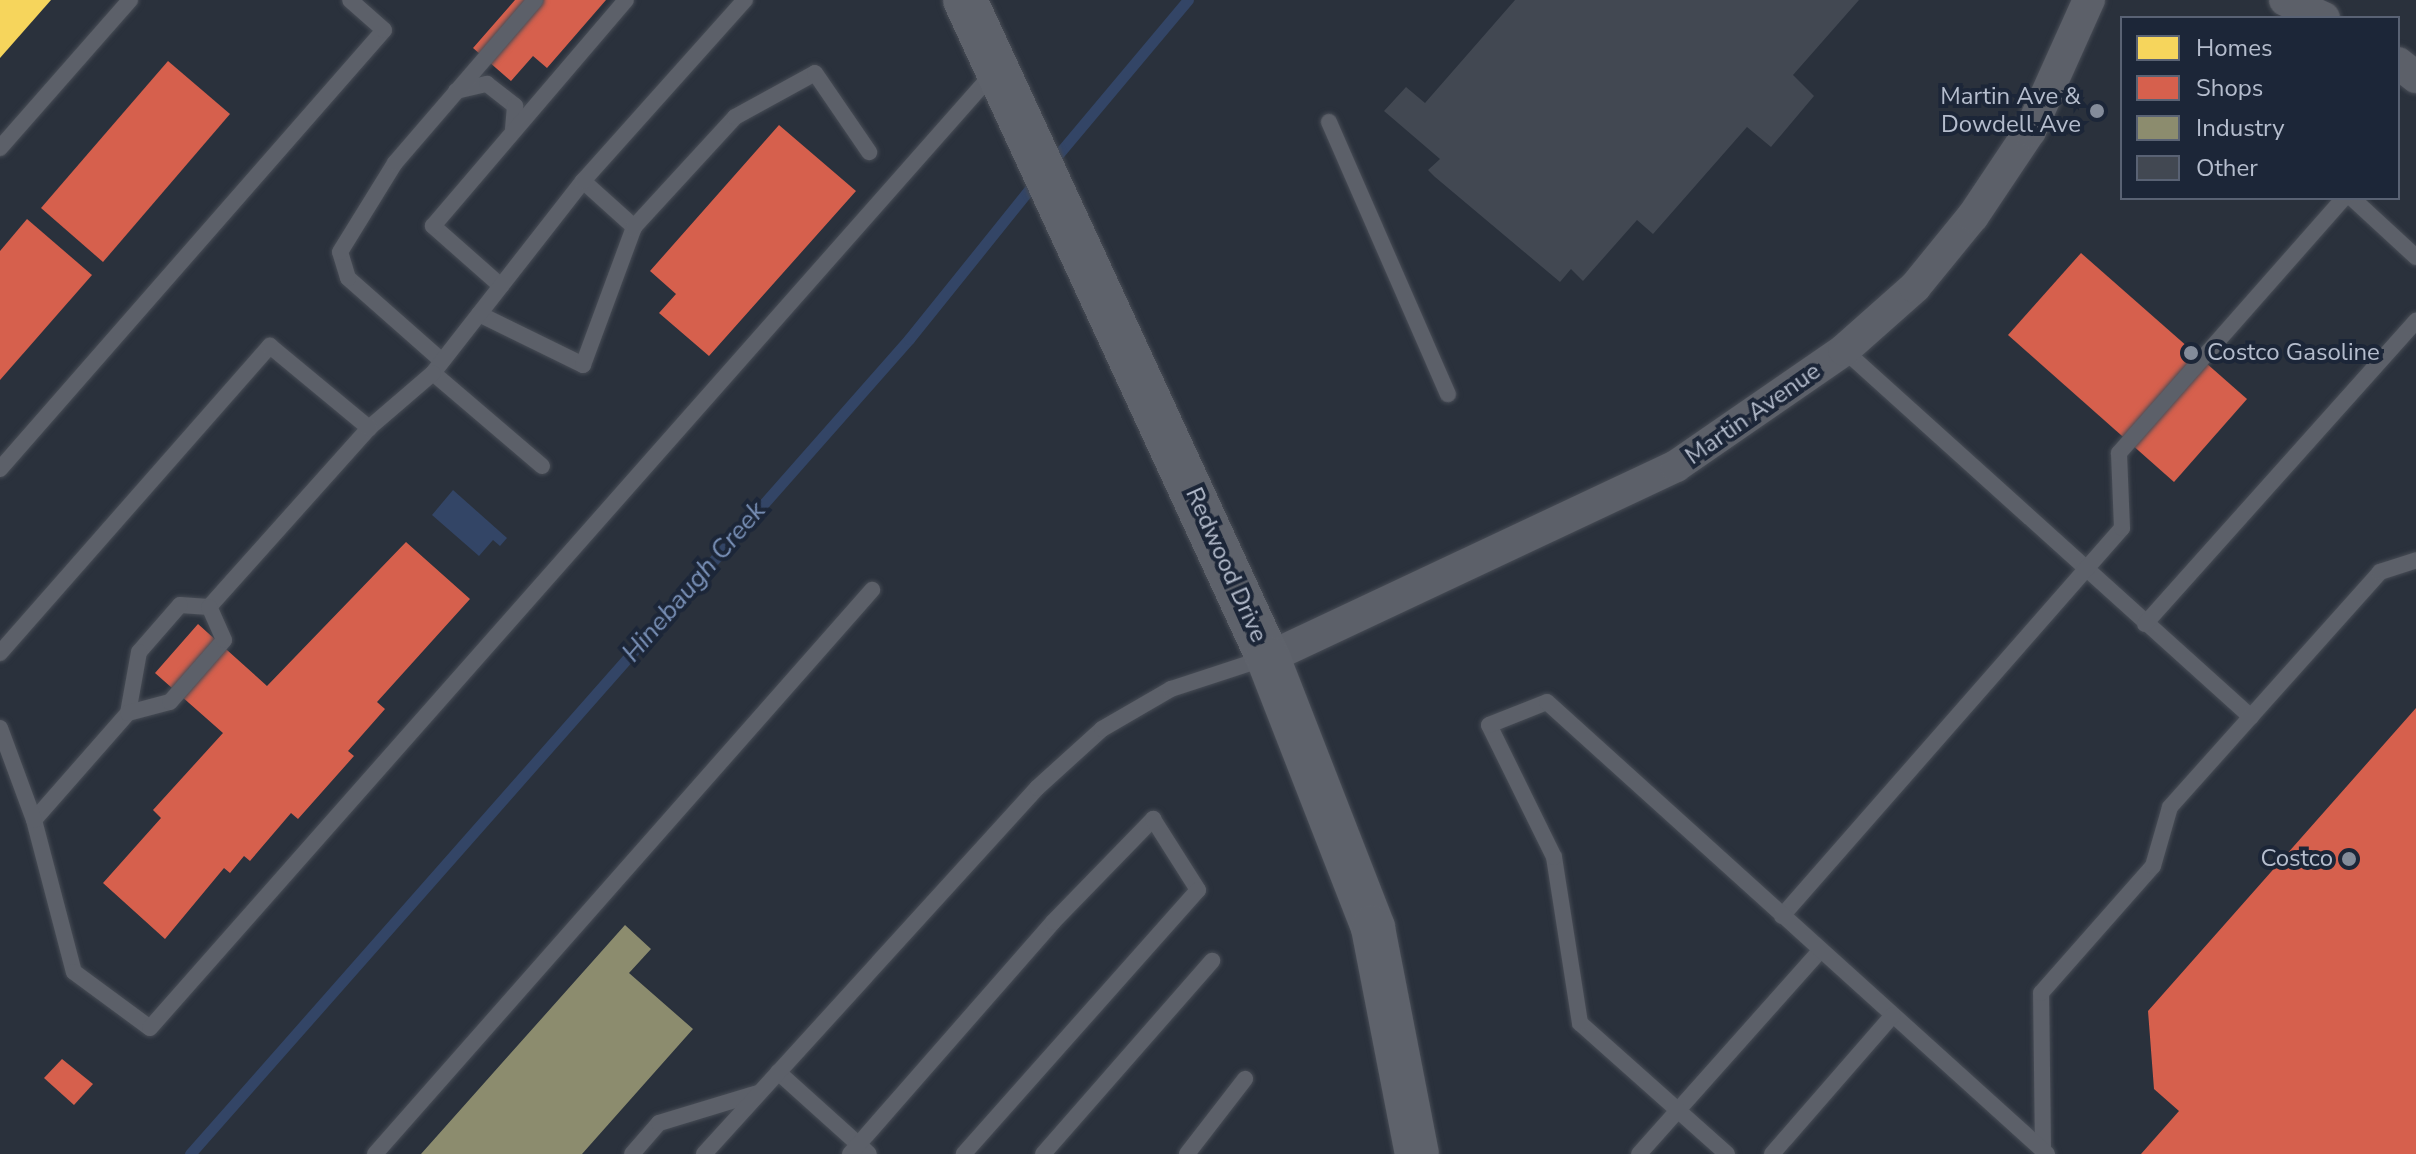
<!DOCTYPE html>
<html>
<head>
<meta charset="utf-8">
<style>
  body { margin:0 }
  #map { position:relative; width:2416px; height:1154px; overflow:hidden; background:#2a313c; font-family:"Nunito Sans",sans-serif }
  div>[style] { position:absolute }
  .water>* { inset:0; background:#334566 }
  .homes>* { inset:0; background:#f6d55c }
  .shops>* { inset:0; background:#d6604d }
  .industry>* { inset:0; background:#8c8c6e }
  .stream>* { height:11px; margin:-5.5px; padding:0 5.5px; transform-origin:5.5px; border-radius:5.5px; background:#334566 }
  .building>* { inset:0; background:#424852 }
  .roads { filter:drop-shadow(0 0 2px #474c55) drop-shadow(0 0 2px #474c55) }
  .service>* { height:16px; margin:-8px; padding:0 8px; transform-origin:8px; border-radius:8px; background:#5c6069 }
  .minor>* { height:32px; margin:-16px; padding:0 16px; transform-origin:16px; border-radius:16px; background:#5c6069 }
  .primary>* { height:44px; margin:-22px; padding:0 22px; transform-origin:22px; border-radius:22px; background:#5e626b }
  .dots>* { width:22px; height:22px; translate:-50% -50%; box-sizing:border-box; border:4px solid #1c2638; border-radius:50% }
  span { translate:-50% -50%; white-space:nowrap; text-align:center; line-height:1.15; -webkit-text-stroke:8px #1c2638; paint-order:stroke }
  .poi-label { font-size:24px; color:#b5bdcd }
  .right { translate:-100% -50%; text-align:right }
  .left { translate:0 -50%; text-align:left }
  .street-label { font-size:24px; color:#b5bdcd }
  .water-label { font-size:26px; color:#7990b7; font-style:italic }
  .legend { position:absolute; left:2120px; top:16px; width:280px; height:184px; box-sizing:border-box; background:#1c2638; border:2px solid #596274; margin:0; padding:10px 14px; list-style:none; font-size:24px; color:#b5bdcd }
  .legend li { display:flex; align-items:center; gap:16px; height:40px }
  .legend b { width:40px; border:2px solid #596274 }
</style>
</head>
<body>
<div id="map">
  <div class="water">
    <i style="clip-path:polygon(453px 490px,507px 538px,500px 546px,493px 540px,479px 556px,432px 515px)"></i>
  </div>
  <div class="homes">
    <i style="clip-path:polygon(0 0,51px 0,0 58px)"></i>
  </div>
  <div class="shops">
    <i style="clip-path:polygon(515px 0,606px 0,547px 68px,533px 56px,511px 81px,473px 48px)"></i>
    <i style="clip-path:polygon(168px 61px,230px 114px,103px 262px,41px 208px)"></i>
    <i style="clip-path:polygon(779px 125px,856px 191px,709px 356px,659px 313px,676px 294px,650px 271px)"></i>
    <i style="clip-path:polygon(27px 219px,92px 275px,0 380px,0 251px)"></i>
    <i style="clip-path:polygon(2081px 253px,2247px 399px,2174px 482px,2008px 335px)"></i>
    <i style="clip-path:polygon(406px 542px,470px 599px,377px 702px,385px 709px,348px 751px,354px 756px,298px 819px,291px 813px,250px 861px,244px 856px,230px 873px,224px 868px,165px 939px,103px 883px,161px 818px,153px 810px,223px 733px,155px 673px,198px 624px,267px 686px)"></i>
    <i style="clip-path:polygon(2416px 708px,2416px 1154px,2141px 1154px,2179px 1111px,2154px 1089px,2148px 1011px)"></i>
    <i style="clip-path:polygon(62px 1059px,93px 1084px,74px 1105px,44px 1078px)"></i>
  </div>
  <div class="industry">
    <i style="clip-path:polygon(625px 925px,651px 949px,629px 973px,693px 1029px,582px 1154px,421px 1154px)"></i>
  </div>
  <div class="stream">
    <i style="left:1051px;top:163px;width:213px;rotate:-50deg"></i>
    <i style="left:190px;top:1154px;width:1087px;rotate:-48.58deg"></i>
    <i style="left:909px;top:339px;width:204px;rotate:-51.2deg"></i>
  </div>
  <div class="building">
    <i style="clip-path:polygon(1515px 0,1859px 0,1793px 75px,1814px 96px,1771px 147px,1747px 127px,1653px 234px,1637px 220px,1583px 281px,1571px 269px,1560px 282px,1435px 177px,1428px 170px,1440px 159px,1384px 111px,1406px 87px,1425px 103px)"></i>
  </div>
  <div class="roads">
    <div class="service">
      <i style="left:456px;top:91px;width:32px;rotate:-13deg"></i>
      <i style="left:487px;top:84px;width:36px;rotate:38deg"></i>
      <i style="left:515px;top:106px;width:23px;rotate:95deg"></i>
      <i style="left:1329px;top:122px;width:297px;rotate:66.4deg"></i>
      <i style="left:0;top:148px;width:197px;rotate:-48.7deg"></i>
      <i style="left:583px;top:181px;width:69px;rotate:42deg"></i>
      <i style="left:2352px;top:198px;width:87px;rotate:42.7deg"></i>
      <i style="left:501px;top:286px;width:91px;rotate:-138.6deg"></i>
      <i style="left:433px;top:226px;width:297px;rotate:-49.5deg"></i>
      <i style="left:479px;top:314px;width:116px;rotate:26.1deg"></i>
      <i style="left:583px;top:365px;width:147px;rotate:-69.7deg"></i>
      <i style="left:634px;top:227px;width:149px;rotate:-47.4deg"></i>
      <i style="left:735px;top:117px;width:91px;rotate:-28.8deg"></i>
      <i style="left:815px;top:73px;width:96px;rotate:55.6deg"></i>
      <i style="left:1844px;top:350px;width:548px;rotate:42.04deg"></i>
      <i style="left:442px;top:361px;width:125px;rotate:-138.6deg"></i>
      <i style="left:348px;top:278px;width:27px;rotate:-107deg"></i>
      <i style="left:340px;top:252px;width:105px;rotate:-58.3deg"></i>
      <i style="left:395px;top:163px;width:215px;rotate:-49.3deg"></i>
      <i style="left:542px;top:466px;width:143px;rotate:-139.5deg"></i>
      <i style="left:433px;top:373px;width:244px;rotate:-52deg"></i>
      <i style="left:583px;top:181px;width:243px;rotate:-48.2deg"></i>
      <i style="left:0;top:469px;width:583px;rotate:-48.82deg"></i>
      <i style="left:384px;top:30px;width:45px;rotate:-138.6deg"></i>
      <i style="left:209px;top:607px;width:29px;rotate:-176deg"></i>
      <i style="left:180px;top:605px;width:62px;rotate:131.1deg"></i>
      <i style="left:139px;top:652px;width:62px;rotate:100.2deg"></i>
      <i style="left:128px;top:713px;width:142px;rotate:131.3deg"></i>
      <i style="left:34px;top:820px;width:157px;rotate:75.3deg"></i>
      <i style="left:74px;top:972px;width:94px;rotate:36.4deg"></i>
      <i style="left:150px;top:1028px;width:1275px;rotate:-48.56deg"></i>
      <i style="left:209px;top:607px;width:240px;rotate:-48.2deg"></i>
      <i style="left:369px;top:428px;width:84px;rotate:-40.7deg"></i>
      <i style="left:2145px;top:624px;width:407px;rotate:-48.2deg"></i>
      <i style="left:0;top:653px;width:409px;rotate:-48.7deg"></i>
      <i style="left:270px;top:346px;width:129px;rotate:39.6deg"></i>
      <i style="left:128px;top:713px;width:43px;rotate:-14.7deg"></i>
      <i style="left:170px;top:702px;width:82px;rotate:-48.9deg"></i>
      <i style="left:224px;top:640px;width:36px;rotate:-114deg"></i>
      <i style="left:0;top:728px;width:98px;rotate:69.7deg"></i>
      <i style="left:1782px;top:916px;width:516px;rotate:-48.77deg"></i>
      <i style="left:2122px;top:528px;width:75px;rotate:-92.3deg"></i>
      <i style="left:2119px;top:453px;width:340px;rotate:-48.6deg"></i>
      <i style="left:778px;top:1072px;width:122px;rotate:42deg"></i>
      <i style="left:2043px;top:1151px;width:158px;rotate:-90.7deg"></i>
      <i style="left:2041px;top:993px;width:169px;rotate:-48.6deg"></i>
      <i style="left:2153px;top:866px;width:61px;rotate:-73.9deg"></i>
      <i style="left:2170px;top:807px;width:315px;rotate:-48.2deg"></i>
      <i style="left:2380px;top:572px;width:38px;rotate:-18deg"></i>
      <i style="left:375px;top:1154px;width:752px;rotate:-48.61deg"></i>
      <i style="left:632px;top:1154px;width:41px;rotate:-48.9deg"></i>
      <i style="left:659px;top:1123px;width:103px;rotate:-16.9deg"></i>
      <i style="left:704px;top:1154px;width:495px;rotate:-47.7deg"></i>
      <i style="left:1037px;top:788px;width:88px;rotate:-42.2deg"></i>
      <i style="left:1102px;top:729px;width:80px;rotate:-30.1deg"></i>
      <i style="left:1171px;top:689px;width:100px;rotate:-18.1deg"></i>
      <i style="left:850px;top:1154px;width:308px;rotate:-48.8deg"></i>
      <i style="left:1053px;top:922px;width:144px;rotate:-45.8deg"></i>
      <i style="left:1153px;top:819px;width:84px;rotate:57.6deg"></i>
      <i style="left:1198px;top:890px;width:353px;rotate:131.6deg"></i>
      <i style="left:1043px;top:1154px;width:257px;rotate:-48.8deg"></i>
      <i style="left:1187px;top:1154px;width:95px;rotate:-52.3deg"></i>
      <i style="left:1639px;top:1154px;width:273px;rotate:-48.3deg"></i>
      <i style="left:1727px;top:1154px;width:197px;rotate:-138.3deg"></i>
      <i style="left:1580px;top:1023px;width:168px;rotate:-98.9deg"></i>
      <i style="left:1554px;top:857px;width:147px;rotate:-116.2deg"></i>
      <i style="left:1489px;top:725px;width:62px;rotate:-21.6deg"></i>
      <i style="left:1547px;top:702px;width:674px;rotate:42.11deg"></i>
      <i style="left:1772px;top:1154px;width:184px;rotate:-49deg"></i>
    </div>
    <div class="minor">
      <i style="left:2285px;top:0;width:43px;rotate:24.8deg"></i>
      <i style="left:2398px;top:63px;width:23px;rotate:38deg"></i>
      <i style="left:1268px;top:658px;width:451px;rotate:-25.2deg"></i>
      <i style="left:1676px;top:466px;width:204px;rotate:-34.6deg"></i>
      <i style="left:1844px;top:350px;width:95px;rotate:-41.6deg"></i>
      <i style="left:1915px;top:287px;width:92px;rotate:-50.8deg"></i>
      <i style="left:1973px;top:216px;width:102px;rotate:-56.2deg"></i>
      <i style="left:2030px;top:131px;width:144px;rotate:-65.8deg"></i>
    </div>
    <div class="primary">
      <i style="left:965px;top:0;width:724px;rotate:65.27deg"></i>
      <i style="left:1268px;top:658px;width:290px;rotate:68.7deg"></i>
      <i style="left:1373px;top:928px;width:230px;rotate:79deg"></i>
    </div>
  </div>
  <div class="dots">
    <i style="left:2097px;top:111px;background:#848c9a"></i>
    <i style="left:2191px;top:353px;background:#848c9a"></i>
    <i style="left:2349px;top:859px;background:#848c9a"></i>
  </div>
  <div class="poi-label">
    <span class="right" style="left:2081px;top:111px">Martin Ave &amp;<br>Dowdell Ave</span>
    <span class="left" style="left:2207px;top:353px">Costco Gasoline</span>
    <span class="right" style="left:2333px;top:859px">Costco</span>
  </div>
  <div class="street-label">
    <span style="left:1753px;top:414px;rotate:-35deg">Martin Avenue</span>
    <span style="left:1226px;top:565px;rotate:66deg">Redwood Drive</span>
  </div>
  <div class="water-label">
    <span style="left:694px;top:582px;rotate:-49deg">Hinebaugh Creek</span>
  </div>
  <ul class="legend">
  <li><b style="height:22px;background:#f6d55c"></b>Homes</li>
  <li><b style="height:22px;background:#d6604d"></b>Shops</li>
  <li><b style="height:22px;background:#8c8c6e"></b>Industry</li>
  <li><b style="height:22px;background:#424852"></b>Other</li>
  </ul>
</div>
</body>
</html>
